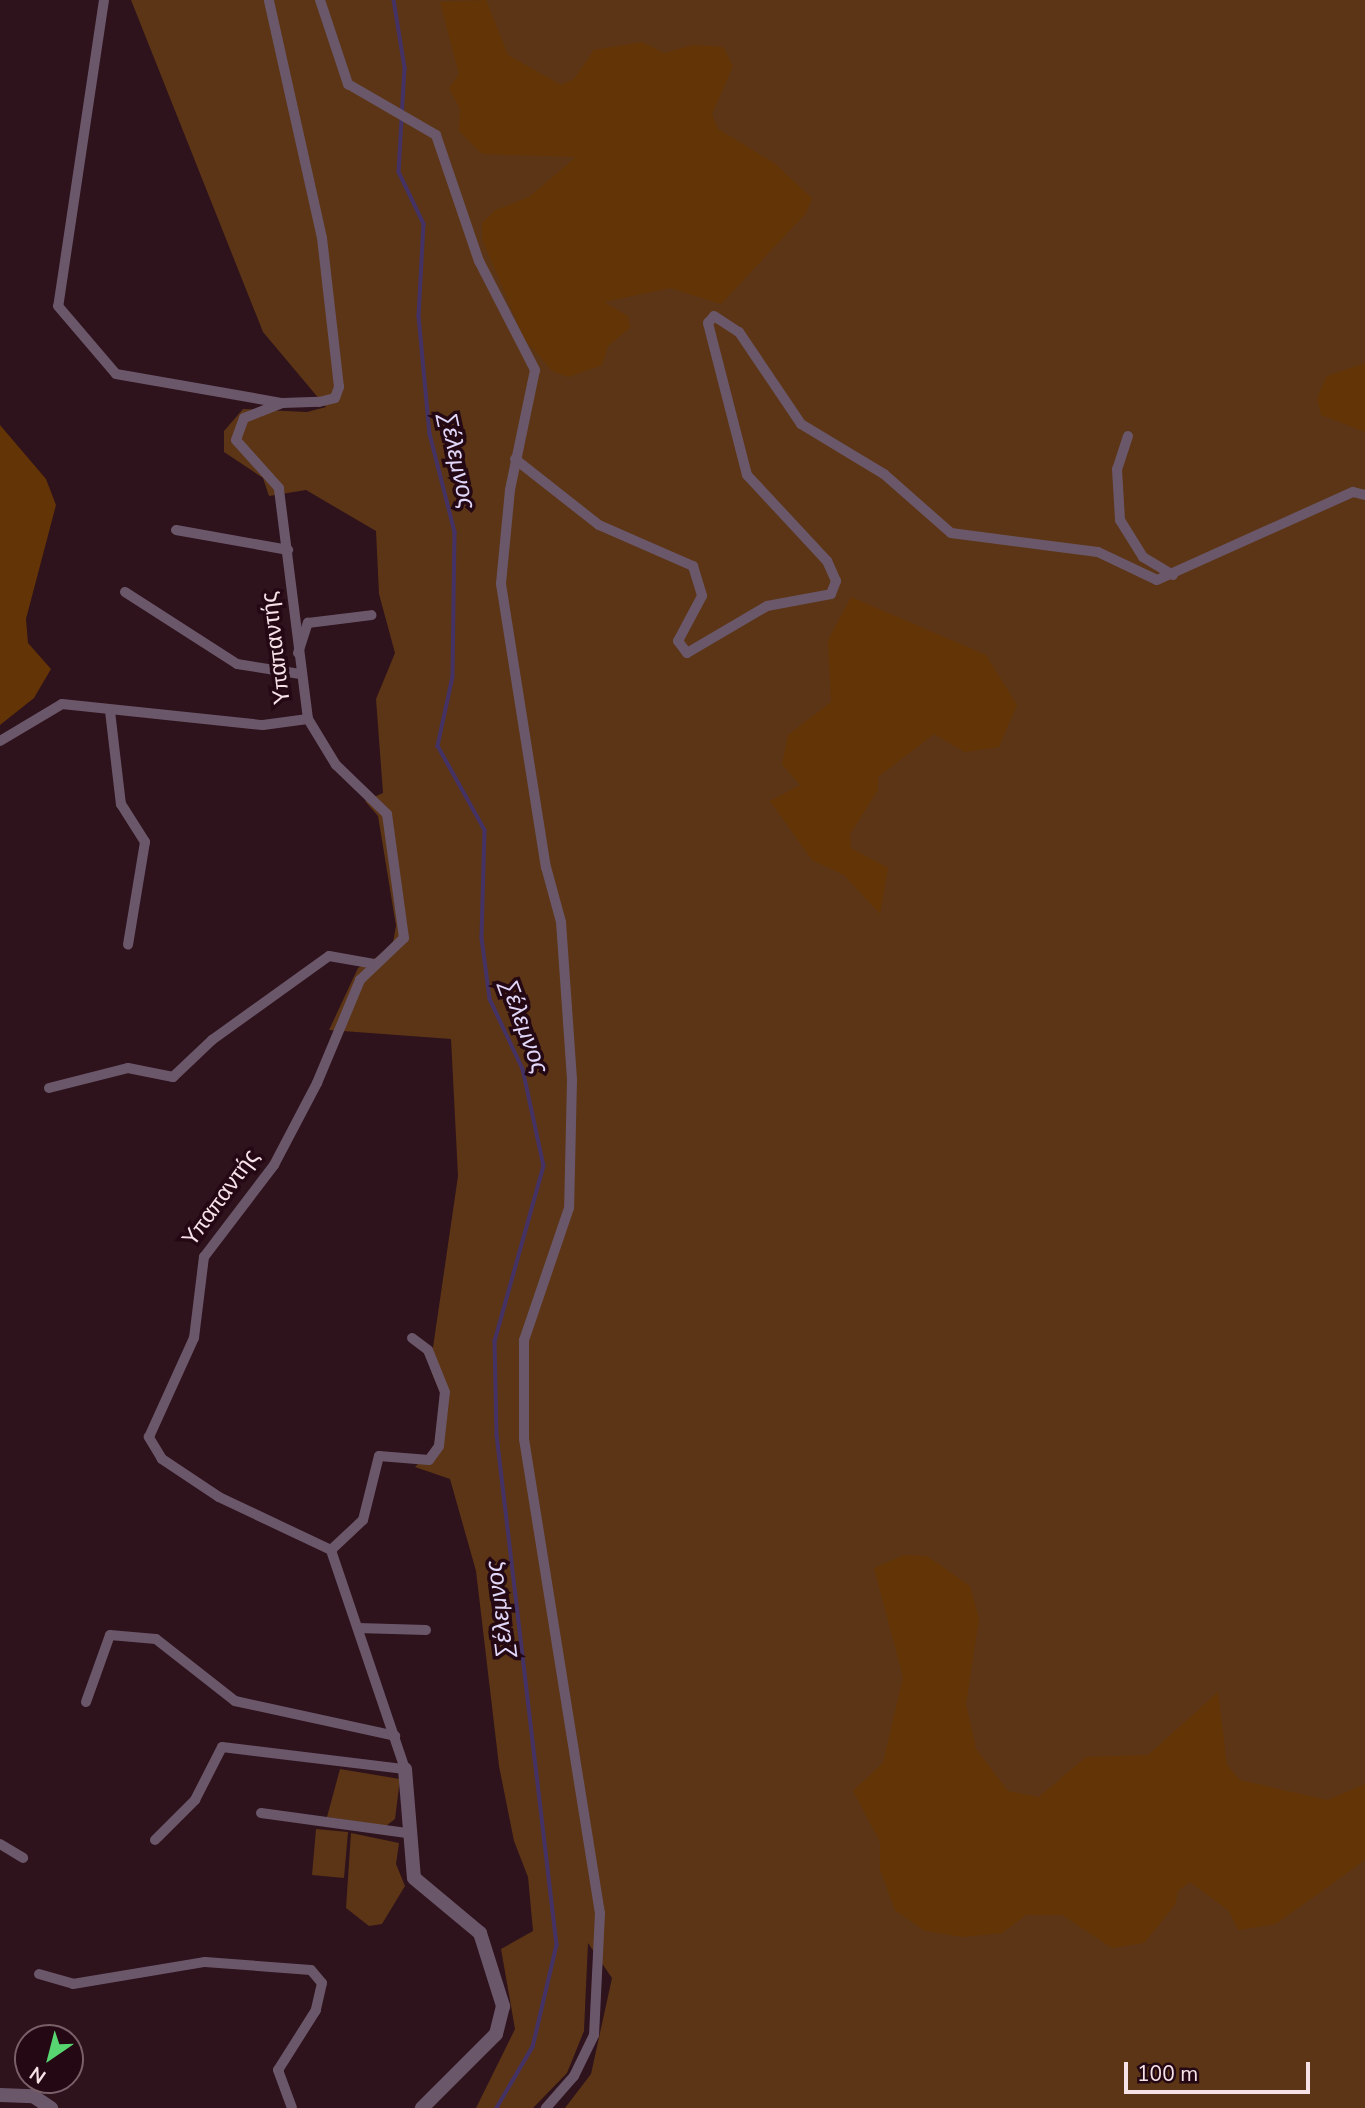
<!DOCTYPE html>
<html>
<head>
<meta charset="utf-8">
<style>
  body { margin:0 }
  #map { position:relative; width:1365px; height:2108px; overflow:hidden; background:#2e121c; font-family:"Nunito Sans",sans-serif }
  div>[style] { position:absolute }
  .green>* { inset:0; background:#5b3515 }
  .forest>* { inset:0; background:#633405 }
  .stream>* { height:3.5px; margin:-1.75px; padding:0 1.75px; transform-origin:1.75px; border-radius:1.75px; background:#443265 }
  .minor>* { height:10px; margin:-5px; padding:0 5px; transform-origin:5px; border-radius:5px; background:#6b576a }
  .tertiary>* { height:14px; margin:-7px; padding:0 7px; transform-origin:7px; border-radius:7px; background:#6b576a }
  span { translate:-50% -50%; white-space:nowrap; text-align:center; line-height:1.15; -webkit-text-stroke:7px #240813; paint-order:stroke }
  .street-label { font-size:23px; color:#f7e2e8 }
  .water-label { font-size:24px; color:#e1d7f9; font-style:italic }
  .north { position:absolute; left:14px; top:2024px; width:70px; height:70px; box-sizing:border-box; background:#240813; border:2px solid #785f68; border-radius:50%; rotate:215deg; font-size:19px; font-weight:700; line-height:28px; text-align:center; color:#f7e2e8 }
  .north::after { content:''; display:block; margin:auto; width:24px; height:32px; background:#57d570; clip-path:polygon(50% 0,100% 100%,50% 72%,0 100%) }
  .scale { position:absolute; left:1124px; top:2062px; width:186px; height:32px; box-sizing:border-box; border:4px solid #f7e2e8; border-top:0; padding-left:9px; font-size:21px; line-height:24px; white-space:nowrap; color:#f7e2e8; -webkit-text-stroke:5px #240813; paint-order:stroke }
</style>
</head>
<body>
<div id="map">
  <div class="green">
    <i style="clip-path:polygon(131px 0,1365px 0,1365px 2108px,565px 2108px,591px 2074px,612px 1978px,588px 1943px,584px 2031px,567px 2073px,533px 2108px,476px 2108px,515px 2029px,501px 1949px,533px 1931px,528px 1877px,514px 1841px,499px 1766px,476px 1571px,450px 1479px,415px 1467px,433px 1448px,438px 1429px,440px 1393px,430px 1368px,458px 1176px,451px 1039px,329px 1030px,358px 968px,392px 948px,396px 926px,378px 816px,365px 801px,383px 793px,376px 699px,395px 653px,379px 594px,376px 531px,306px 490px,269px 496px,263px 478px,224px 452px,224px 431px,243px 409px,307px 412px,326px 407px,263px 332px)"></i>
    <i style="clip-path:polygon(340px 1769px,400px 1779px,395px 1819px,386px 1826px,327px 1817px)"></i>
    <i style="clip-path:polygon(316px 1829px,348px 1832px,344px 1878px,312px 1875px)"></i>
    <i style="clip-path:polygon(351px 1833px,399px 1843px,396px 1864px,405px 1886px,382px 1924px,369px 1926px,346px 1908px)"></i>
  </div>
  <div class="forest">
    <i style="clip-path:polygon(486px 0,508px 55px,561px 85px,574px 79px,594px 50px,642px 42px,664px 53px,693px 45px,723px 47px,733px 66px,712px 114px,718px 129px,774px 163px,812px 198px,806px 213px,721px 304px,670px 288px,604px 302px,628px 316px,630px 328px,608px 346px,602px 365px,568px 377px,552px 371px,524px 338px,482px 239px,482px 223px,496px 210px,529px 197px,576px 157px,482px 154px,459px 131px,460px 109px,449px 88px,459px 74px,440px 2px)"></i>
    <i style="clip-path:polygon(1365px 363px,1365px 432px,1321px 415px,1317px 398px,1327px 376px)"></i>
    <i style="clip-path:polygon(0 425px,46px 479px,56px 505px,26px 619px,28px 643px,51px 669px,34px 698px,0 725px)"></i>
    <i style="clip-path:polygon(851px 597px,986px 655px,1017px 705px,999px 747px,965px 752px,934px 734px,878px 777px,878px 790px,850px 834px,851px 848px,888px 868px,880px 914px,844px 875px,812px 860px,770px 801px,800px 785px,782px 764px,788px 735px,831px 702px,828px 640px)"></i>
    <i style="clip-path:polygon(904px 1555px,927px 1556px,970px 1586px,979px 1619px,966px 1704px,976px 1749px,1008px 1791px,1039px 1797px,1086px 1757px,1148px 1755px,1218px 1692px,1227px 1765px,1240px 1780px,1327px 1800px,1365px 1784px,1365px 1860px,1276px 1924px,1238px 1930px,1229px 1911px,1190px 1882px,1178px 1891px,1175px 1905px,1144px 1943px,1112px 1948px,1062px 1915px,1026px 1915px,1002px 1933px,963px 1937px,925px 1931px,895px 1910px,880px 1870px,880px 1842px,853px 1791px,883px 1763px,903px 1677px,874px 1568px)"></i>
  </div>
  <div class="stream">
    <i style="left:394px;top:0;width:69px;rotate:80.8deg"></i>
    <i style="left:405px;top:68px;width:104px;rotate:93.3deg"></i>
    <i style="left:399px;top:172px;width:58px;rotate:64.3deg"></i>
    <i style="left:424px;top:224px;width:92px;rotate:93.1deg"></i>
    <i style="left:419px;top:316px;width:119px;rotate:84.7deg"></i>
    <i style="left:430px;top:434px;width:101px;rotate:75.7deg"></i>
    <i style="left:455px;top:532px;width:145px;rotate:90.8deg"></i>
    <i style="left:453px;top:677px;width:71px;rotate:102.3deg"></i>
    <i style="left:438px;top:746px;width:96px;rotate:60.8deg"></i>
    <i style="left:485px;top:830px;width:108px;rotate:91.6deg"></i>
    <i style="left:482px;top:938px;width:62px;rotate:82.5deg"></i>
    <i style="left:490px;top:999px;width:77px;rotate:64.8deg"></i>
    <i style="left:523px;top:1069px;width:99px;rotate:77.8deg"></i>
    <i style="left:544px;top:1166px;width:182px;rotate:105.6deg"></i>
    <i style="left:495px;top:1341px;width:94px;rotate:88.8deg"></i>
    <i style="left:497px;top:1435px;width:514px;rotate:83.29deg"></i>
    <i style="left:557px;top:1945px;width:105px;rotate:103.2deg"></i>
    <i style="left:533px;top:2047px;width:71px;rotate:120.5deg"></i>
  </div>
  <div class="minor">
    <i style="left:104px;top:0;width:309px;rotate:98.5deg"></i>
    <i style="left:58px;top:306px;width:89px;rotate:49.5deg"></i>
    <i style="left:116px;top:374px;width:169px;rotate:9.9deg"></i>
    <i style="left:282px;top:403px;width:37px;rotate:-2deg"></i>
    <i style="left:319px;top:402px;width:16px;rotate:-14deg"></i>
    <i style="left:335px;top:398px;width:12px;rotate:-70deg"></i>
    <i style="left:339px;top:387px;width:150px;rotate:-96.5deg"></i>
    <i style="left:322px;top:238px;width:244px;rotate:-102.6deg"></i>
    <i style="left:320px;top:0;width:89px;rotate:71.6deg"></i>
    <i style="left:348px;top:84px;width:102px;rotate:30.1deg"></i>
    <i style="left:436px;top:135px;width:133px;rotate:71.2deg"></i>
    <i style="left:479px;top:261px;width:123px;rotate:62.8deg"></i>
    <i style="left:535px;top:370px;width:123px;rotate:101.8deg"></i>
    <i style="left:510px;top:490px;width:94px;rotate:95.5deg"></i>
    <i style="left:501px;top:584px;width:287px;rotate:81deg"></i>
    <i style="left:546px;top:867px;width:57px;rotate:74.7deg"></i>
    <i style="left:561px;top:922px;width:158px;rotate:86deg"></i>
    <i style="left:572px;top:1080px;width:128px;rotate:91.3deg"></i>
    <i style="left:569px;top:1208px;width:139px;rotate:108.8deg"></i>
    <i style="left:524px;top:1340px;width:99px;rotate:90deg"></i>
    <i style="left:524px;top:1439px;width:480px;rotate:80.9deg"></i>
    <i style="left:600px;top:1913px;width:122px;rotate:92.8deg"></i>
    <i style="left:594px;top:2035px;width:46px;rotate:116deg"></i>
    <i style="left:574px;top:2076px;width:43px;rotate:131.2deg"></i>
    <i style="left:1128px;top:436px;width:35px;rotate:108deg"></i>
    <i style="left:1117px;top:469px;width:51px;rotate:86.6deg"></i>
    <i style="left:1120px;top:520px;width:44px;rotate:58.1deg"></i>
    <i style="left:1143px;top:557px;width:35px;rotate:31deg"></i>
    <i style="left:515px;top:459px;width:107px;rotate:38.2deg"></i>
    <i style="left:599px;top:525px;width:103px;rotate:23.6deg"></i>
    <i style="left:693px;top:566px;width:31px;rotate:73deg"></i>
    <i style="left:702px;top:596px;width:51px;rotate:118.1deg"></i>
    <i style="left:678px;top:641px;width:15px;rotate:53deg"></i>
    <i style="left:687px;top:653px;width:93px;rotate:-30.4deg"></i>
    <i style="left:767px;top:606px;width:65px;rotate:-10.6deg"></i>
    <i style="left:831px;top:594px;width:14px;rotate:-69deg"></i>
    <i style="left:836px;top:581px;width:22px;rotate:-114deg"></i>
    <i style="left:827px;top:561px;width:117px;rotate:-132.9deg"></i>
    <i style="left:747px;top:475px;width:157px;rotate:-104.4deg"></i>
    <i style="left:708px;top:323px;width:9px;rotate:-49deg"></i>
    <i style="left:714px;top:316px;width:30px;rotate:33deg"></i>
    <i style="left:739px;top:332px;width:111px;rotate:56deg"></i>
    <i style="left:801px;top:424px;width:97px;rotate:31.1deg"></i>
    <i style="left:884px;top:474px;width:89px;rotate:41.4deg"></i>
    <i style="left:951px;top:533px;width:148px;rotate:7.4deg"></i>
    <i style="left:1098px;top:552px;width:65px;rotate:25.4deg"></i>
    <i style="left:1157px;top:580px;width:215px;rotate:-24.2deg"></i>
    <i style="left:1353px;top:492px;width:12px;rotate:14deg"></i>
    <i style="left:176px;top:530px;width:114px;rotate:10.1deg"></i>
    <i style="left:125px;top:592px;width:133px;rotate:32.7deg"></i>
    <i style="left:237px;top:664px;width:64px;rotate:9deg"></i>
    <i style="left:298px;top:653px;width:32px;rotate:-72deg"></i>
    <i style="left:308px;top:623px;width:64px;rotate:-7.1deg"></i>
    <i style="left:110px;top:711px;width:94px;rotate:83.3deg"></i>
    <i style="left:121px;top:804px;width:45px;rotate:57.7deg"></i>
    <i style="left:145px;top:842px;width:104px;rotate:99.4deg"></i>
    <i style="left:0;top:741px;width:72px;rotate:-30.8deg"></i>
    <i style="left:62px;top:704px;width:202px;rotate:6deg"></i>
    <i style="left:263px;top:725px;width:45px;rotate:-7.6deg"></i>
    <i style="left:49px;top:1088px;width:81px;rotate:-14.2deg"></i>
    <i style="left:128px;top:1068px;width:46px;rotate:11.3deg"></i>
    <i style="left:173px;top:1077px;width:54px;rotate:-43.5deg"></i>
    <i style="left:212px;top:1040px;width:144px;rotate:-35.7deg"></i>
    <i style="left:329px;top:956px;width:47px;rotate:9.9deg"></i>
    <i style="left:331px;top:1550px;width:44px;rotate:-43.2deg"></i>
    <i style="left:363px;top:1520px;width:66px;rotate:-76deg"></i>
    <i style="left:379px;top:1456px;width:50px;rotate:4.6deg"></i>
    <i style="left:429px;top:1460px;width:17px;rotate:-54deg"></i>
    <i style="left:439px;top:1446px;width:54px;rotate:-83.7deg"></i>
    <i style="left:445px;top:1392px;width:45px;rotate:-112deg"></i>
    <i style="left:428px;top:1350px;width:20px;rotate:-143deg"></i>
    <i style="left:358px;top:1628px;width:68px;rotate:1.7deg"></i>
    <i style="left:86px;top:1702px;width:71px;rotate:-70.3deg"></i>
    <i style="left:110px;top:1635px;width:46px;rotate:5deg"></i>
    <i style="left:156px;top:1639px;width:100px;rotate:38.1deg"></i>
    <i style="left:235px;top:1701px;width:164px;rotate:12.3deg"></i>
    <i style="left:261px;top:1813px;width:147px;rotate:7.8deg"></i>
    <i style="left:155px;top:1840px;width:57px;rotate:-45deg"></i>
    <i style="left:195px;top:1800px;width:59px;rotate:-63deg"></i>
    <i style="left:222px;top:1747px;width:184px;rotate:6.9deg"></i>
    <i style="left:405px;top:1769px;width:231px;rotate:-108.7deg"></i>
    <i style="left:331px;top:1550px;width:124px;rotate:-154.7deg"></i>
    <i style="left:219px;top:1497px;width:69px;rotate:-146.3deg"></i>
    <i style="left:162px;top:1459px;width:26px;rotate:-121deg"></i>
    <i style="left:149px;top:1437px;width:109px;rotate:-65.6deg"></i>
    <i style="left:194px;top:1338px;width:82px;rotate:-83deg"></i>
    <i style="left:204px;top:1257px;width:116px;rotate:-52.7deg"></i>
    <i style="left:274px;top:1165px;width:93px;rotate:-62.3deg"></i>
    <i style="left:317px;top:1083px;width:112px;rotate:-67.3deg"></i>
    <i style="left:360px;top:980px;width:61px;rotate:-43.7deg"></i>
    <i style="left:404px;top:938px;width:125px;rotate:-97.8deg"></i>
    <i style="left:387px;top:814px;width:71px;rotate:-136.1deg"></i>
    <i style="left:336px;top:765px;width:54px;rotate:-121.3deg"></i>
    <i style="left:308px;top:719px;width:233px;rotate:-97.2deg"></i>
    <i style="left:279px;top:488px;width:64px;rotate:-131.9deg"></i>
    <i style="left:236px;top:440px;width:23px;rotate:-70deg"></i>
    <i style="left:244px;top:418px;width:41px;rotate:-21.5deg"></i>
    <i style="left:0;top:1844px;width:27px;rotate:31deg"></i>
    <i style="left:39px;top:1974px;width:35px;rotate:16deg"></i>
    <i style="left:73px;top:1984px;width:134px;rotate:-9.5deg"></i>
    <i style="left:205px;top:1962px;width:106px;rotate:4.3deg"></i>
    <i style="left:311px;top:1970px;width:17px;rotate:50deg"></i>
    <i style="left:322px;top:1983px;width:28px;rotate:103deg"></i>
    <i style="left:316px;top:2010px;width:71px;rotate:122.3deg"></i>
    <i style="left:278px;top:2070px;width:40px;rotate:69.8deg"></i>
  </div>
  <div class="tertiary">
    <i style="left:405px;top:1769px;width:109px;rotate:85.3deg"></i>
    <i style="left:414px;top:1878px;width:86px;rotate:39.8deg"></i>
    <i style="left:480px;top:1933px;width:77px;rotate:72.5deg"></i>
    <i style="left:503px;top:2006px;width:29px;rotate:104deg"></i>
    <i style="left:496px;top:2034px;width:105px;rotate:135deg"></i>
    <i style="left:0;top:2095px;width:33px;rotate:2deg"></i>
    <i style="left:33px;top:2096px;width:22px;rotate:34deg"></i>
  </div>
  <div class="street-label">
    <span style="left:276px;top:648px;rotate:-97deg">Υπαπαντής</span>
    <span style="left:221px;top:1198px;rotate:-54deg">Υπαπαντής</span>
  </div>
  <div class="water-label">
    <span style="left:457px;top:461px;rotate:78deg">Σέλεμνος</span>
    <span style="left:524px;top:1027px;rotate:70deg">Σέλεμνος</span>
    <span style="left:500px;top:1609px;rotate:-97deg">Σέλεμνος</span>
  </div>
  <div class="north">N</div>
  <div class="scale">100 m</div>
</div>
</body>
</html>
